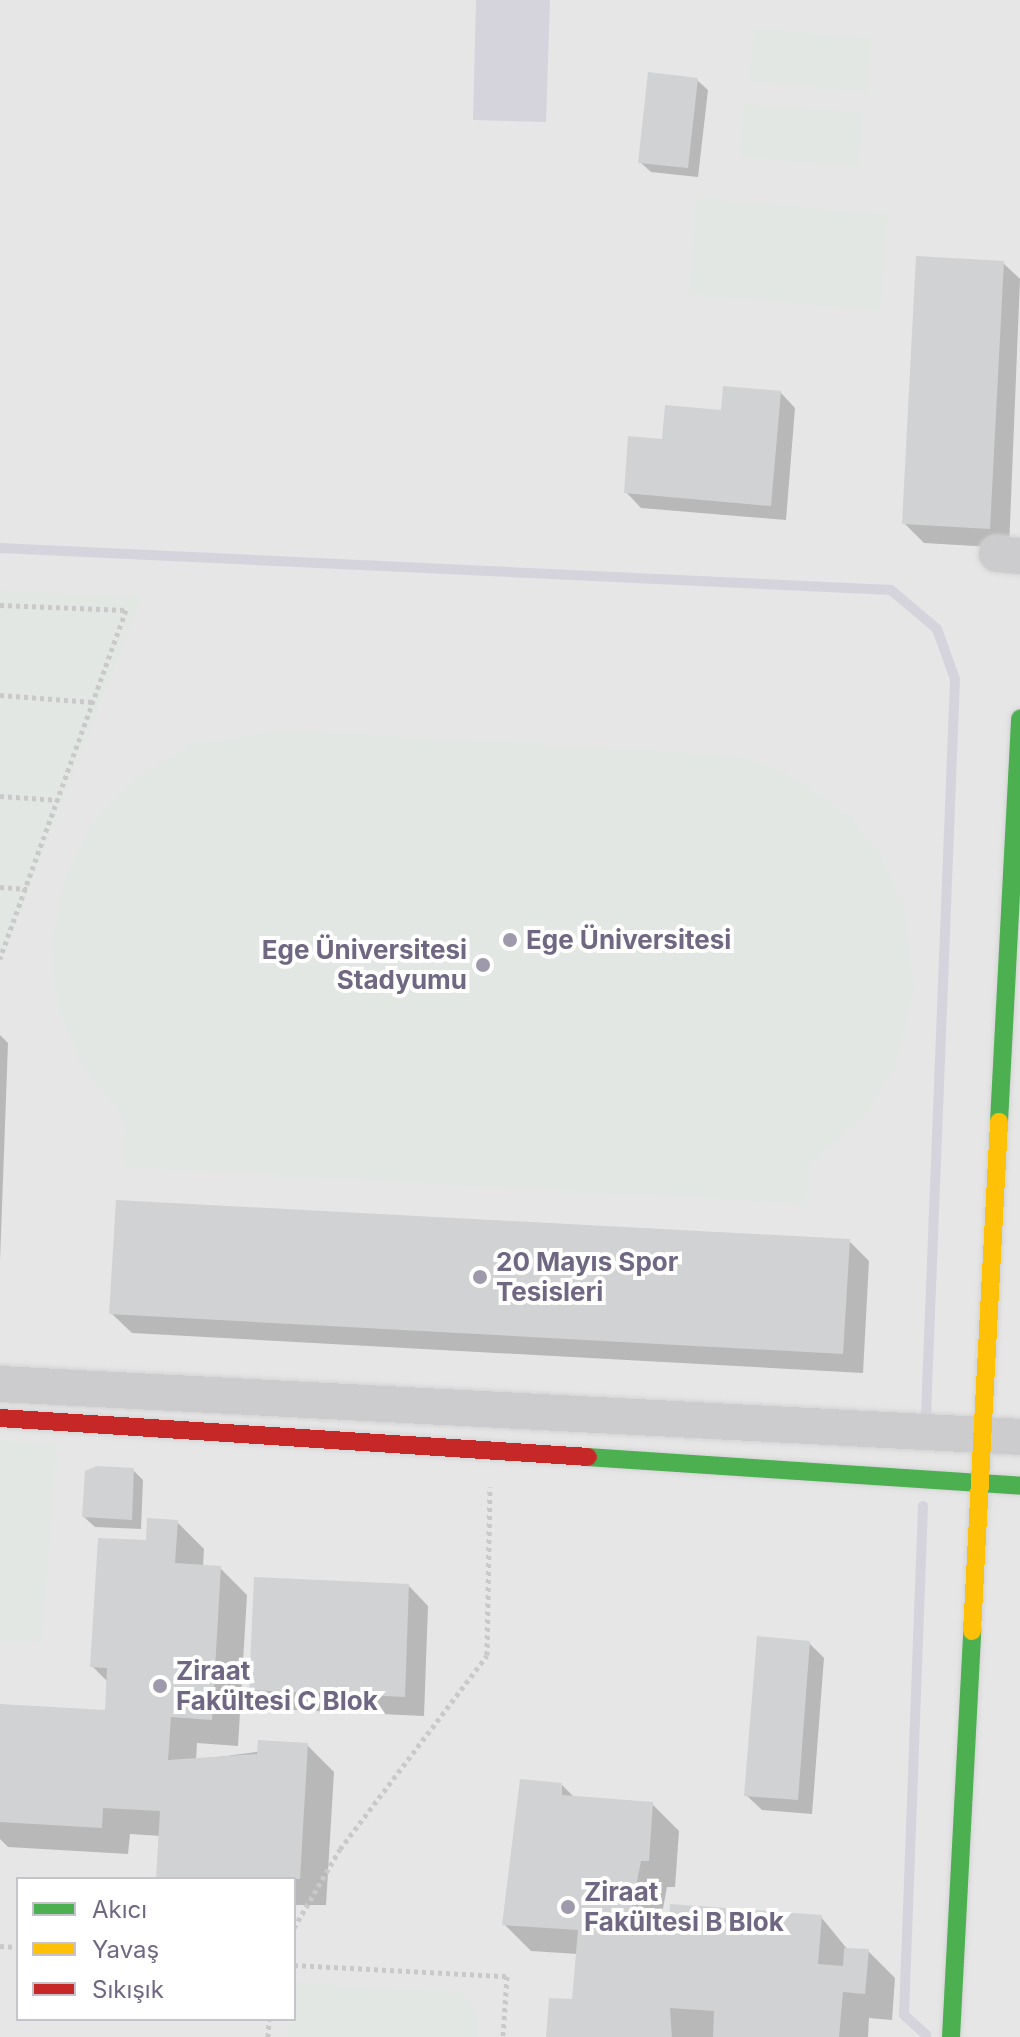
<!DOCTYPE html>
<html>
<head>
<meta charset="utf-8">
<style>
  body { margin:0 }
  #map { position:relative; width:1020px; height:2037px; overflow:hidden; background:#f5f6f5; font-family:Inter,sans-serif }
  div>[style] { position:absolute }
  .built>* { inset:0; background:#e6e6e7 }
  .green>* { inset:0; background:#e2e7e4 }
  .water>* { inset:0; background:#d5d4dc }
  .shadow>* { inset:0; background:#0003 }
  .stream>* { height:10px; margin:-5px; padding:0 5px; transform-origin:5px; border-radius:5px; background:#d5d4dc }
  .building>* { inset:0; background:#d1d2d3 }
  .path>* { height:5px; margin-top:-2.5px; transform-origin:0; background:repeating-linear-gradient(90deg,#c9c9ca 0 4px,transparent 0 8px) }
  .roads { filter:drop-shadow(0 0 2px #d3d3d4) drop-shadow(0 0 2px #d3d3d4) }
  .street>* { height:36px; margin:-18px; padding:0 18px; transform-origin:18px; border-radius:18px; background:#ccccce }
  .fast>* { height:18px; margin:-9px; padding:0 9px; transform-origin:9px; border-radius:9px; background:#4caf50 }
  .slow>* { height:18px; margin:-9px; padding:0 9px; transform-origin:9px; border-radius:9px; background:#ffc107 }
  .jam>* { height:18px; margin:-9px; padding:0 9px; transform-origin:9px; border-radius:9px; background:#c62828 }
  .dots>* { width:22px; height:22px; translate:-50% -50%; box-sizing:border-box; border:4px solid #fff; border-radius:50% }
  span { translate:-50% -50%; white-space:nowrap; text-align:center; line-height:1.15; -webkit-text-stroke:8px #fff; paint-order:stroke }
  .poi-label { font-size:26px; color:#706883; font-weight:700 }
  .left { translate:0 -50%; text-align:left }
  .right { translate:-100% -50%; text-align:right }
  .legend { position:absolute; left:16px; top:1877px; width:280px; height:144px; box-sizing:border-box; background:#fff; border:2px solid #c6c3cd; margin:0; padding:10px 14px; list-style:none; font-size:24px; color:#706883 }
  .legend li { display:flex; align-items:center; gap:16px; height:40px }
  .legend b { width:40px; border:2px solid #c6c3cd }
</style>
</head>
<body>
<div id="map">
  <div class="built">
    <i style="clip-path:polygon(evenodd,0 0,1020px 0,1020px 2037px,0 2037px,0 0,18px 1879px,294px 1879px,294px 2019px,18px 2019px,18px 1879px)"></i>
  </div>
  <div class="green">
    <i style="clip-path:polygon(754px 28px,872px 38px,867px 92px,749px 81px)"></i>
    <i style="clip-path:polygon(744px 103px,863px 113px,858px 167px,740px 157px)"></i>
    <i style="clip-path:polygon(697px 198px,888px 214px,880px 311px,689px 294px)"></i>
    <i style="clip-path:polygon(0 590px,142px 596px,2px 959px,0 959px)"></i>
    <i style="clip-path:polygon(284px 730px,732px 755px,783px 771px,849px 816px,882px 858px,904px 907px,914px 987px,895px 1065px,868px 1111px,809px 1164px,806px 1204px,123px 1167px,125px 1118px,80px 1062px,57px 1003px,52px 940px,65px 878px,94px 821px,138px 776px,193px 744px)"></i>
    <i style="clip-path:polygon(0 1440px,57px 1444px,42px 1642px,0 1640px)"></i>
    <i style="clip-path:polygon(294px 1982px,461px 1993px,478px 2015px,477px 2037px,287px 2037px)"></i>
  </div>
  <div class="water">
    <i style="clip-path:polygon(476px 0,550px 0,546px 122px,473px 120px)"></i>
  </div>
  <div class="shadow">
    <i style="clip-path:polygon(697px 80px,708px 90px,698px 177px,651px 172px,640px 162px)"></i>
    <i style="clip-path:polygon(1003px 263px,1020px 279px,1009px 548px,924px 543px,904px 523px)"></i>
    <i style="clip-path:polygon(780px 392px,795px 408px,786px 520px,641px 508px,626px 492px,664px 441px)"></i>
    <i style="clip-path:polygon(0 1035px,8px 1043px,0 1261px)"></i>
    <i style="clip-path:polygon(849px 1241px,869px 1261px,863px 1373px,132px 1333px,112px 1314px)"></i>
    <i style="clip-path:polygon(133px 1470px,143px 1480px,141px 1529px,95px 1527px,84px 1517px)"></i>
    <i style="clip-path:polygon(177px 1522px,204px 1549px,203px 1567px,220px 1568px,247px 1595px,238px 1746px,197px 1743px,196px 1760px,307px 1745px,334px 1772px,326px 1905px,294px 1905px,294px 1879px,158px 1879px,161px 1836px,130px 1834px,128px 1854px,8px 1847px,0 1839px,0 1706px,107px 1712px,108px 1682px,92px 1666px,148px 1543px)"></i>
    <i style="clip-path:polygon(409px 1586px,428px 1606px,424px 1716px,272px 1709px,252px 1689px)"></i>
    <i style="clip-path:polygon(809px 1643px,824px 1658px,812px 1814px,762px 1810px,746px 1795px)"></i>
    <i style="clip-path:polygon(562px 1785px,575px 1798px,652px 1804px,679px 1831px,675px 1887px,667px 1887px,658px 1936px,821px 1917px,848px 1950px,868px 1951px,895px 1978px,892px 2020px,869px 2018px,868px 2037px,549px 2037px,574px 2001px,578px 1954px,531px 1951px,504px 1924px)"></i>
  </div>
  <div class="stream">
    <i style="left:0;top:548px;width:892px;rotate:2.7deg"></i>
    <i style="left:891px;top:590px;width:60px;rotate:40.3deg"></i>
    <i style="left:937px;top:629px;width:53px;rotate:70.2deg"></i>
    <i style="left:955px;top:679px;width:735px;rotate:92.26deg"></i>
    <i style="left:923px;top:1506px;width:509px;rotate:92.14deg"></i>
    <i style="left:904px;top:2015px;width:30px;rotate:42deg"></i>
  </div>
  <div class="building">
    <i style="clip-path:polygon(648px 72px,698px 78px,688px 168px,638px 163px)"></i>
    <i style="clip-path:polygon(916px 256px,1004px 261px,990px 529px,902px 524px)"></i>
    <i style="clip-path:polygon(723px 386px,781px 391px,771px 506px,624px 493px,628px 436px,662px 439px,665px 405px,721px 410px)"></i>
    <i style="clip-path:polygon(116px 1200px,850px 1239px,843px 1354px,109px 1314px)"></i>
    <i style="clip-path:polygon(97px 1466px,134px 1468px,132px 1520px,82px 1517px,85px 1471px)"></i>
    <i style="clip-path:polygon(147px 1518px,178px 1520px,175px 1563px,221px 1566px,212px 1720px,171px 1717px,168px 1760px,257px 1754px,258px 1740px,308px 1743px,300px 1879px,156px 1879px,160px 1811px,103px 1808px,102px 1828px,0 1822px,0 1704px,105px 1710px,107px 1668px,90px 1667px,98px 1538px,146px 1540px)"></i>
    <i style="clip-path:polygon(254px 1577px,409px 1584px,405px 1697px,249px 1690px)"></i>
    <i style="clip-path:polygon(757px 1636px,810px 1641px,798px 1800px,744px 1796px)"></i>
    <i style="clip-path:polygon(520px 1779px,562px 1783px,562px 1795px,653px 1802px,649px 1861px,641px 1861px,627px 1932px,668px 1935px,670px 1904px,822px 1915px,818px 1964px,843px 1966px,844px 1948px,869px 1949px,865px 1994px,843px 1992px,839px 2037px,713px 2037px,714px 2011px,670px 2008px,672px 2037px,546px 2037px,549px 1998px,572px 1999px,578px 1930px,502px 1925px)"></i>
  </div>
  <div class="path">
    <i style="left:0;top:605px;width:126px;rotate:2.3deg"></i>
    <i style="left:126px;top:610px;width:371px;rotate:109.9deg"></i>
    <i style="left:0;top:695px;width:93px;rotate:4.3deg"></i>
    <i style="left:0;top:796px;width:59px;rotate:3.9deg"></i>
    <i style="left:0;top:887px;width:27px;rotate:4deg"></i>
    <i style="left:294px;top:1928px;width:91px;rotate:-59.8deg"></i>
    <i style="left:340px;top:1849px;width:243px;rotate:-52.8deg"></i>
    <i style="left:487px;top:1655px;width:168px;rotate:-89deg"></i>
    <i style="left:0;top:1946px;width:18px;rotate:3deg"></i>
    <i style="left:294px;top:1965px;width:213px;rotate:3deg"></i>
    <i style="left:507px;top:1976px;width:61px;rotate:93.8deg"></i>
    <i style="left:268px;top:2037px;width:18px;rotate:-87deg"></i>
  </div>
  <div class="roads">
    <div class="street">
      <i style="left:997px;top:554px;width:23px;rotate:5deg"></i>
      <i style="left:0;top:1384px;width:1021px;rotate:2.97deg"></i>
    </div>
    <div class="fast">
      <i style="left:999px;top:1122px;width:404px;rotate:-87deg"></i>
      <i style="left:588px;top:1457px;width:433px;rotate:3.8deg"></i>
      <i style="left:951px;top:2037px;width:407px;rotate:-87deg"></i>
    </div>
    <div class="slow">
      <i style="left:972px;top:1631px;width:510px;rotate:-86.96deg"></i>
    </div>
    <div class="jam">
      <i style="left:0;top:1418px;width:589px;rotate:3.79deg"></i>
    </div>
  </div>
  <div class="dots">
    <i style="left:510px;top:940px;background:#9f9aab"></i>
    <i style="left:483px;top:965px;background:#9f9aab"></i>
    <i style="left:480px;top:1277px;background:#9f9aab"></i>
    <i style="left:160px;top:1686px;background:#9f9aab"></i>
    <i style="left:568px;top:1907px;background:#9f9aab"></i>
  </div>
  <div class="poi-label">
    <span class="left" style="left:526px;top:940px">Ege Üniversitesi</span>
    <span class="right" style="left:467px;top:965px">Ege Üniversitesi<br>Stadyumu</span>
    <span class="left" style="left:496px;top:1277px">20 Mayıs Spor<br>Tesisleri</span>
    <span class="left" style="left:176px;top:1686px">Ziraat<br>Fakültesi C Blok</span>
    <span class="left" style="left:584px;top:1907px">Ziraat<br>Fakültesi B Blok</span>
  </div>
  <ul class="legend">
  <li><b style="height:10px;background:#4caf50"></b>Akıcı</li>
  <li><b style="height:10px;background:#ffc107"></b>Yavaş</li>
  <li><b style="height:10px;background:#c62828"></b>Sıkışık</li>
  </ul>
</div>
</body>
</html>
